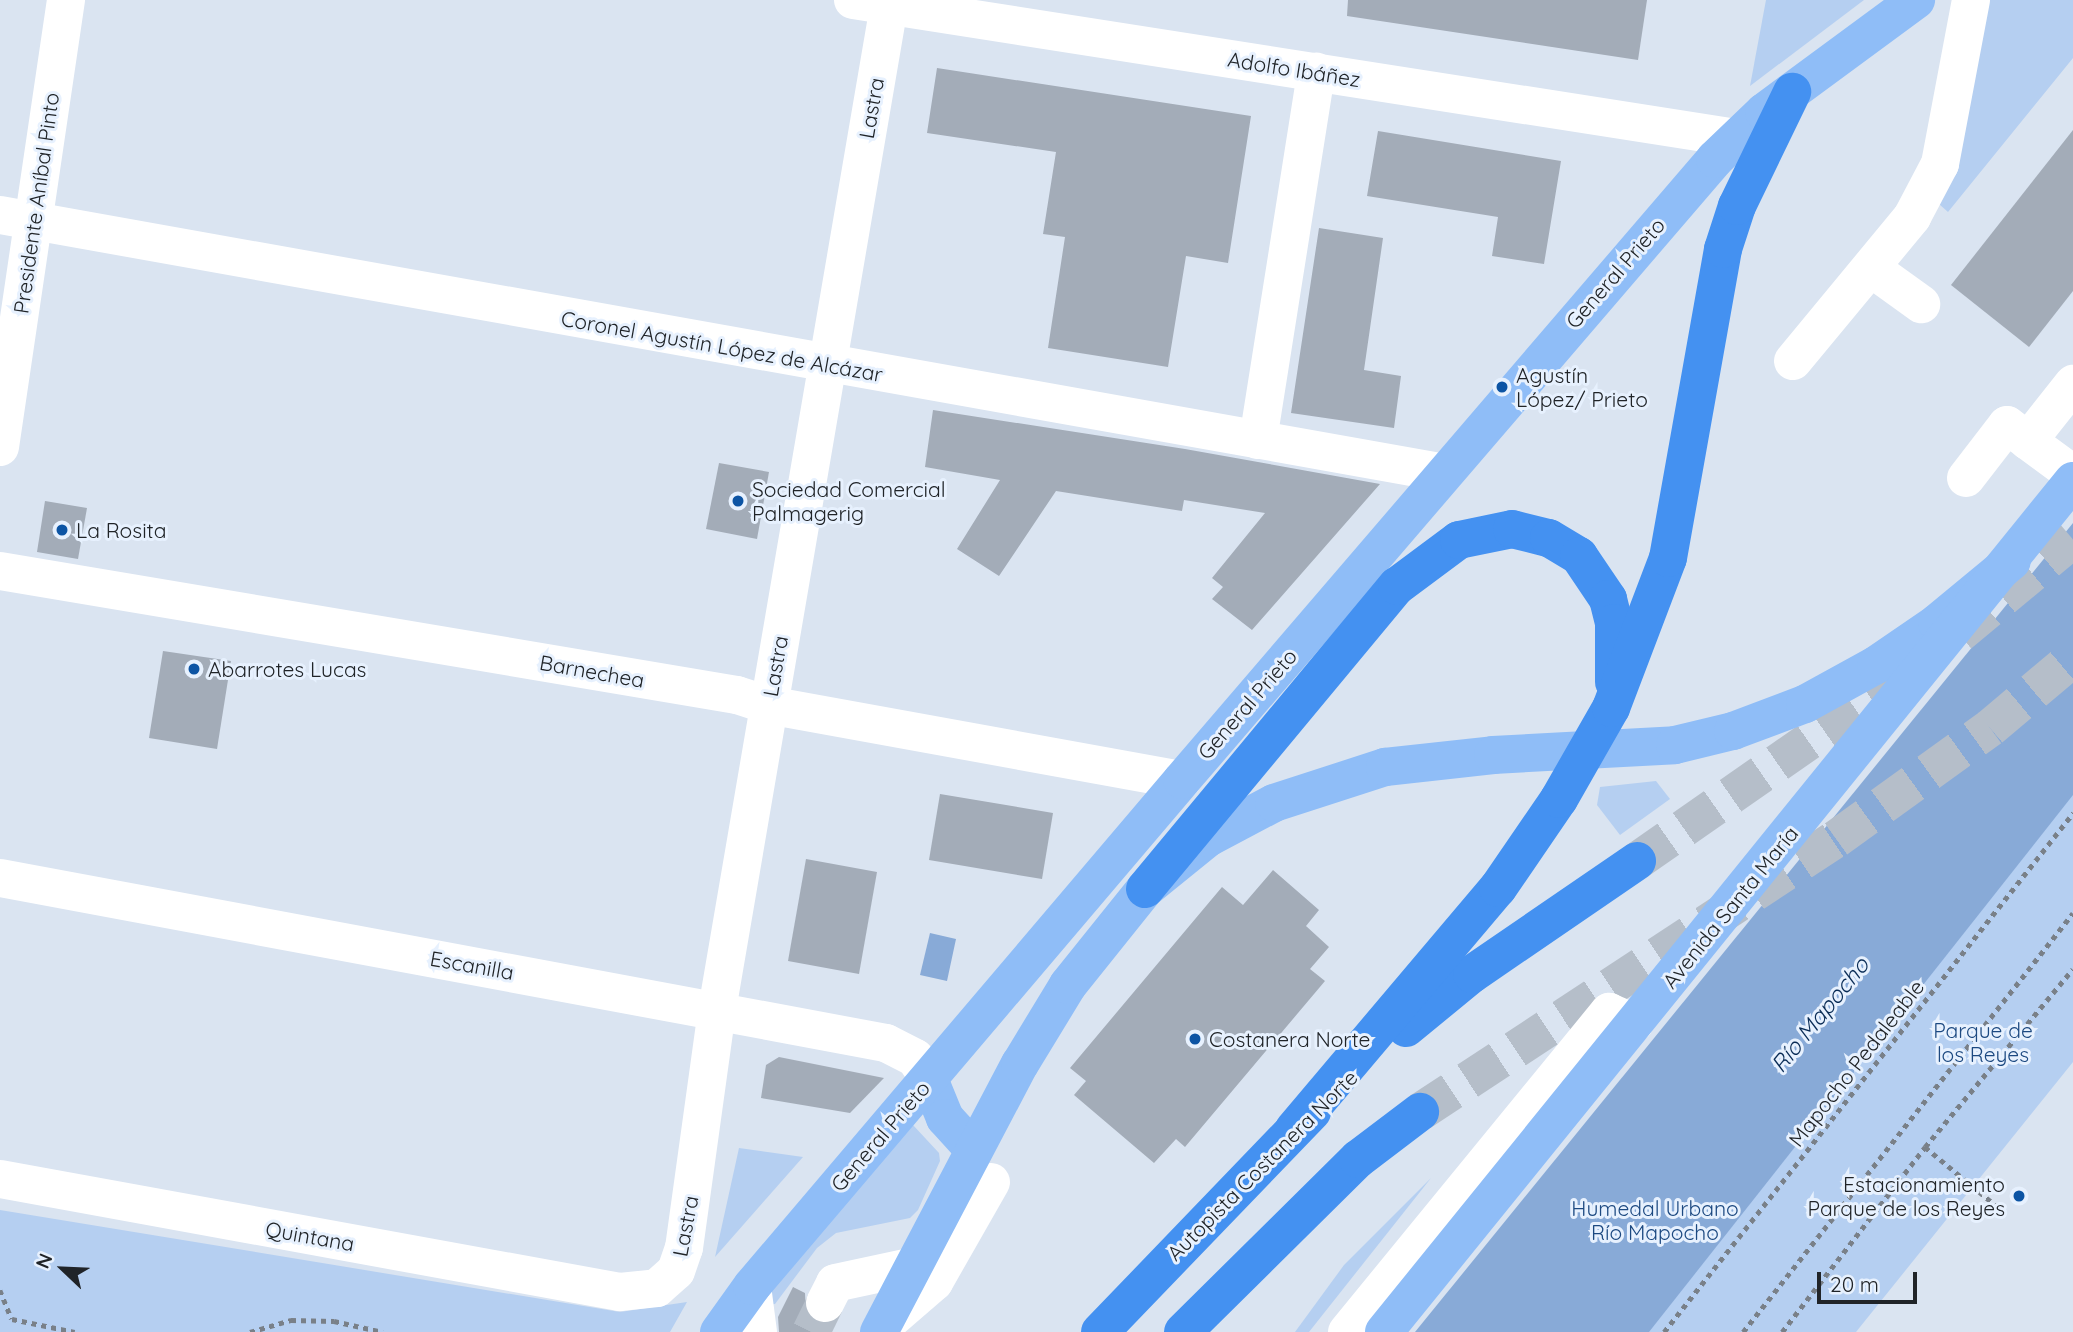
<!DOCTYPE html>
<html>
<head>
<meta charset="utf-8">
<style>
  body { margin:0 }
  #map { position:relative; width:2073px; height:1332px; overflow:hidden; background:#dae4f1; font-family:Quicksand,sans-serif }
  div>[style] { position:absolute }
  .green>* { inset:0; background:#b5cff1 }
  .water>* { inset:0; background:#88aad7 }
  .building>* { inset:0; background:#a3acb8 }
  .minor-tunnel>* { height:38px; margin-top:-19px; transform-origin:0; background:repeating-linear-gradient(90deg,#b5bec9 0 38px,transparent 0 57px) }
  .highway-tunnel>* { height:38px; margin-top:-19px; transform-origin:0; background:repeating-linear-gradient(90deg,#b5bec9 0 38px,transparent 0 57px) }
  .path>* { height:4.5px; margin-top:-2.25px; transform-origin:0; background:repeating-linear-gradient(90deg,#798088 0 5px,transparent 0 10px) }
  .minor>* { height:38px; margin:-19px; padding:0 19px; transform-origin:19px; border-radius:19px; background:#fff }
  .major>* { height:38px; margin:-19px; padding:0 19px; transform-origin:19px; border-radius:19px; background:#8fbdf7 }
  .highway>* { height:38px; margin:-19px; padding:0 19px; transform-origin:19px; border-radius:19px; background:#4491f1 }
  .dots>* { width:19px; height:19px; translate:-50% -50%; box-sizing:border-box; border:4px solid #e7f1fe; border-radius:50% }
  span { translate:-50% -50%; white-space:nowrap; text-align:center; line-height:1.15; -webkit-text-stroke:6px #e7f1fe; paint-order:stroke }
  .street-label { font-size:21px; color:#202428 }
  .poi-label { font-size:21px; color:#202428 }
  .left { translate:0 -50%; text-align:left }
  .right { translate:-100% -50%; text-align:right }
  .park-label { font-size:21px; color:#1c4981 }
  .water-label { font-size:23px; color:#092c56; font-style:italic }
  .north { position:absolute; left:28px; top:1234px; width:70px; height:70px; -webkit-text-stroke:5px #e7f1fe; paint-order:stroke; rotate:293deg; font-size:19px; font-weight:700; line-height:28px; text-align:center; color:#202428 }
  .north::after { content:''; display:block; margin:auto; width:24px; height:32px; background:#202428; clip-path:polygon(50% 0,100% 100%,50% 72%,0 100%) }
  .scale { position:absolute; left:1817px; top:1272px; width:100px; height:32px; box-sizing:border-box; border:4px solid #202428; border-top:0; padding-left:9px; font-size:21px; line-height:24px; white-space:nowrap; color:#202428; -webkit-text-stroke:5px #e7f1fe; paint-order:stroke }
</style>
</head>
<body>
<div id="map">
  <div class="green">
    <i style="clip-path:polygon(1766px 0,1864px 0,1750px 86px)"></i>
    <i style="clip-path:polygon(1988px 0,2073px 0,2073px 58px,1948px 212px,1939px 204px,1961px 151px)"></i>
    <i style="clip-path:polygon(2073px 528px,2073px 1062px,1856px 1332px,1422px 1332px)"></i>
    <i style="clip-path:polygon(1656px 781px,1670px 799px,1620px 835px,1597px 805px,1600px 787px)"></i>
    <i style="clip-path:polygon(913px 1125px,939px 1153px,940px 1161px,918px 1210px,910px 1218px,836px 1233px,817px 1248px,775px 1304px,765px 1305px,764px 1297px)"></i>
    <i style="clip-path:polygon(739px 1148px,803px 1157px,715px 1257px)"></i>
    <i style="clip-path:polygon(1431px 1178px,1309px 1332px,1295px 1332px,1344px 1265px)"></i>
    <i style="clip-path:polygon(0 1210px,620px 1312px,687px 1302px,670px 1332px,0 1332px)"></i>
  </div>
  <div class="water">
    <i style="clip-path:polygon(2073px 523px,2073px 795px,1649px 1332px,1415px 1332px)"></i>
    <i style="clip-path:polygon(930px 933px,956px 939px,947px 981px,920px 975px)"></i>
  </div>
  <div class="building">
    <i style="clip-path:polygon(1348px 0,1647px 0,1638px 60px,1347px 16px)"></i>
    <i style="clip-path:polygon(937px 68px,1251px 116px,1228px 263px,1186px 256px,1168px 367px,1048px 348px,1065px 237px,1043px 234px,1056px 152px,927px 133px)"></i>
    <i style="clip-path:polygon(2073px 130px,2073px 291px,2029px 347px,1951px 285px)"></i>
    <i style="clip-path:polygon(1378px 131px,1561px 161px,1544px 264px,1492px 256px,1498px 217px,1367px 196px)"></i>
    <i style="clip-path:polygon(1319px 228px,1383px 238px,1364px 370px,1401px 376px,1394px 428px,1291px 413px)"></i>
    <i style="clip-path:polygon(933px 410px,1185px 449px,1380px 484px,1252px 630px,1212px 599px,1223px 587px,1212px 578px,1265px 513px,1184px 500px,1182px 511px,1056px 491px,999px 576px,957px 549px,1000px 480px,925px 467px)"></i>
    <i style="clip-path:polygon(719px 463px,769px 472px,757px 539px,706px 529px)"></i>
    <i style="clip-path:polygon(45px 501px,87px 508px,78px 559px,37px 552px)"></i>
    <i style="clip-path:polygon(163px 651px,231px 661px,217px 749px,149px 738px)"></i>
    <i style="clip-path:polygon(940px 794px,1053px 813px,1042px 879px,929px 860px)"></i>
    <i style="clip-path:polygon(806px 859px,877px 872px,859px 974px,788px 961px)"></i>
    <i style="clip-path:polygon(1273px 870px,1319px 910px,1306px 926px,1329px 947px,1310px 969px,1325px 981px,1185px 1147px,1176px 1139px,1154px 1163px,1074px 1095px,1086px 1081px,1070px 1068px,1222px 887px,1243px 905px)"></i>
    <i style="clip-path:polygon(779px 1057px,884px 1078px,850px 1113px,761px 1098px,766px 1065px)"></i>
    <i style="clip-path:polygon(793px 1287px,805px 1293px,806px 1314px,823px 1324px,819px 1332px,779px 1332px,778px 1317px)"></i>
  </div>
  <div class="minor-tunnel">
    <i style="left:811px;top:1332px;width:32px;rotate:-64deg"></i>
  </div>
  <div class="highway-tunnel">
    <i style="left:1959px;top:634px;width:148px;rotate:-39.8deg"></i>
    <i style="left:1637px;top:861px;width:338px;rotate:-34.9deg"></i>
    <i style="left:1420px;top:1112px;width:498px;rotate:-33.3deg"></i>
    <i style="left:1836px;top:839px;width:190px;rotate:-35.8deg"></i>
    <i style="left:1990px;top:728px;width:109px;rotate:-40.1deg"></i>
  </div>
  <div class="path">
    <i style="left:1925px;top:1147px;width:104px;rotate:39.5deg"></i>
    <i style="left:0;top:1290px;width:31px;rotate:68deg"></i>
    <i style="left:12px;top:1319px;width:64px;rotate:11.7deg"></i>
    <i style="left:250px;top:1332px;width:43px;rotate:-16.3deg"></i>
    <i style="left:291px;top:1320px;width:43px;rotate:1.3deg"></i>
    <i style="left:334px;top:1321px;width:50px;rotate:12.7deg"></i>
    <i style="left:1664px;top:1332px;width:661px;rotate:-51.76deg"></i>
    <i style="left:1743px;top:1332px;width:533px;rotate:-51.78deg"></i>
    <i style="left:1782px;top:1332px;width:234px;rotate:-52.3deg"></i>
    <i style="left:1925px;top:1147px;width:231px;rotate:-50.3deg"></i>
  </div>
  <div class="minor">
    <i style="left:853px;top:0;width:894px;rotate:8.88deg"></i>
    <i style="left:0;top:215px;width:1468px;rotate:10.12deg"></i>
    <i style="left:1871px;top:268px;width:62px;rotate:35.8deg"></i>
    <i style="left:1793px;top:361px;width:187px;rotate:-50.4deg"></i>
    <i style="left:1912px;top:217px;width:60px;rotate:-62.2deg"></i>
    <i style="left:1940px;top:164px;width:167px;rotate:-79.3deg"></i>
    <i style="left:1258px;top:440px;width:373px;rotate:-81deg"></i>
    <i style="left:2028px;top:441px;width:56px;rotate:36.3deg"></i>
    <i style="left:0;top:447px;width:452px;rotate:-81.6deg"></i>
    <i style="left:1966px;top:478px;width:67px;rotate:-52.3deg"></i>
    <i style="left:2007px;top:425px;width:26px;rotate:37deg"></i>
    <i style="left:2028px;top:441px;width:73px;rotate:-51.7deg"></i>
    <i style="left:0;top:571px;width:747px;rotate:9.55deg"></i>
    <i style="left:737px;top:695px;width:33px;rotate:18deg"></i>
    <i style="left:768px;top:705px;width:421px;rotate:10.3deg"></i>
    <i style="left:0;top:878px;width:901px;rotate:10.55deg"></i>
    <i style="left:886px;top:1043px;width:33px;rotate:27deg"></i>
    <i style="left:915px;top:1058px;width:25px;rotate:56deg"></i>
    <i style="left:0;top:1179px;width:630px;rotate:10.33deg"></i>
    <i style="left:620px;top:1292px;width:37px;rotate:-6deg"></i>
    <i style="left:657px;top:1288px;width:25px;rotate:-42deg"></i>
    <i style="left:676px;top:1271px;width:24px;rotate:-71deg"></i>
    <i style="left:684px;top:1248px;width:240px;rotate:-82.1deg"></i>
    <i style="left:717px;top:1010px;width:1025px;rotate:-80.28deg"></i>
    <i style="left:752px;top:1286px;width:46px;rotate:82.6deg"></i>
    <i style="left:825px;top:1303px;width:22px;rotate:-63deg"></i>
    <i style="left:835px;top:1283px;width:81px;rotate:-12.1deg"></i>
    <i style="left:882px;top:1327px;width:69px;rotate:-40.9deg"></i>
    <i style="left:934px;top:1282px;width:115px;rotate:-60.3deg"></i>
    <i style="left:1347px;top:1332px;width:414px;rotate:-50.7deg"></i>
    <i style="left:1609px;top:1012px;width:28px;rotate:23deg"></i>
  </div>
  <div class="major">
    <i style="left:929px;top:1079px;width:42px;rotate:67.7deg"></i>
    <i style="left:945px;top:1118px;width:43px;rotate:47.8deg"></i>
    <i style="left:719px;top:1332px;width:57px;rotate:-54.3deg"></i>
    <i style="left:752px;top:1286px;width:664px;rotate:-49.64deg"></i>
    <i style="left:1182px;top:780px;width:818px;rotate:-49.36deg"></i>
    <i style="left:1715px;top:159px;width:68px;rotate:-43.8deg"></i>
    <i style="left:1764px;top:112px;width:189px;rotate:-36.4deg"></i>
    <i style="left:879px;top:1332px;width:303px;rotate:-62.3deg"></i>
    <i style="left:1020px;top:1064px;width:92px;rotate:-58.7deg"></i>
    <i style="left:1068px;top:985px;width:123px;rotate:-51.3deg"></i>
    <i style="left:1145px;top:889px;width:81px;rotate:-39deg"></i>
    <i style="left:1208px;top:838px;width:75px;rotate:-27.9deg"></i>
    <i style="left:1274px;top:803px;width:117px;rotate:-18deg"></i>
    <i style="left:1385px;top:767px;width:109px;rotate:-6.3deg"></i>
    <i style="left:1493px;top:755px;width:182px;rotate:-3.1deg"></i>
    <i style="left:1675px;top:745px;width:60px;rotate:-13.6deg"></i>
    <i style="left:1733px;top:731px;width:77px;rotate:-20.6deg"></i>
    <i style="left:1805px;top:704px;width:81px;rotate:-28.8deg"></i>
    <i style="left:1876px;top:665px;width:74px;rotate:-34.5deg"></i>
    <i style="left:1937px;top:623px;width:97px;rotate:-39.6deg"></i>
    <i style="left:1384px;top:1332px;width:1095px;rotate:-51.01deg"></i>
  </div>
  <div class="highway">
    <i style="left:1145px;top:889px;width:394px;rotate:-50.3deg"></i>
    <i style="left:1397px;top:586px;width:77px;rotate:-36.6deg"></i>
    <i style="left:1459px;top:540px;width:54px;rotate:-11.7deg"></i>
    <i style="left:1512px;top:529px;width:38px;rotate:14deg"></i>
    <i style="left:1549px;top:538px;width:35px;rotate:31deg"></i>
    <i style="left:1579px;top:556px;width:52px;rotate:56deg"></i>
    <i style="left:1608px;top:599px;width:25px;rotate:76deg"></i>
    <i style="left:1614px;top:623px;width:59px;rotate:90deg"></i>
    <i style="left:1406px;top:1028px;width:85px;rotate:-39.3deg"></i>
    <i style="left:1472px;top:974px;width:200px;rotate:-34.4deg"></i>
    <i style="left:1294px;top:1129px;width:316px;rotate:-49.8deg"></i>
    <i style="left:1498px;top:888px;width:108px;rotate:-55.6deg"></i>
    <i style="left:1559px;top:799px;width:105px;rotate:-60.3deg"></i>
    <i style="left:1611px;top:708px;width:160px;rotate:-69.2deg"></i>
    <i style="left:1668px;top:558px;width:314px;rotate:-79.9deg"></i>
    <i style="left:1723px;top:249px;width:45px;rotate:-72deg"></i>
    <i style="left:1737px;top:206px;width:127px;rotate:-64.2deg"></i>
    <i style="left:1100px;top:1332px;width:306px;rotate:-46.1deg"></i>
    <i style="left:1183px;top:1332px;width:246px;rotate:-44.7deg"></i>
    <i style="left:1358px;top:1159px;width:78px;rotate:-37.2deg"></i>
  </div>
  <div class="dots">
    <i style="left:1502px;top:387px;background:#0c54a4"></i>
    <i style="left:738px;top:501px;background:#0c54a4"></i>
    <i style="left:62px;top:530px;background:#0c54a4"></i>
    <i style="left:194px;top:669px;background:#0c54a4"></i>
    <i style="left:1195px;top:1039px;background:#0c54a4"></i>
    <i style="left:2019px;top:1196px;background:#0c54a4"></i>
  </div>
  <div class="street-label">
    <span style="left:1294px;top:69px;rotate:9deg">Adolfo Ibáñez</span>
    <span style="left:871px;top:108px;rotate:-80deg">Lastra</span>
    <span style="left:36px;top:203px;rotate:-82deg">Presidente Aníbal Pinto</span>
    <span style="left:1615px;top:273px;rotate:-49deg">General Prieto</span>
    <span style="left:722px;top:346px;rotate:10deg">Coronel Agustín López de Alcázar</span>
    <span style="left:775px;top:666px;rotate:-80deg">Lastra</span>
    <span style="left:592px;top:671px;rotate:10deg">Barnechea</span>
    <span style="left:1247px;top:704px;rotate:-49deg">General Prieto</span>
    <span style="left:1730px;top:907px;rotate:-51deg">Avenida Santa María</span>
    <span style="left:472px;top:965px;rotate:10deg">Escanilla</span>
    <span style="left:1856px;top:1063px;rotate:-52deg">Mapocho Pedaleable</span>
    <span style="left:880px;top:1136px;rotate:-49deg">General Prieto</span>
    <span style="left:1262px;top:1165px;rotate:-45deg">Autopista Costanera Norte</span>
    <span style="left:685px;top:1226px;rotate:-79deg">Lastra</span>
    <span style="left:310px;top:1236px;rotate:10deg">Quintana</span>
  </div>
  <div class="poi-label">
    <span class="left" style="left:1516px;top:387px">Agustín<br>López/ Prieto</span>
    <span class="left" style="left:752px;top:501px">Sociedad Comercial<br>Palmagerig</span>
    <span class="left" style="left:76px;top:530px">La Rosita</span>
    <span class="left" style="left:208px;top:669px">Abarrotes Lucas</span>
    <span class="left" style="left:1209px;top:1039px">Costanera Norte</span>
    <span class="right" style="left:2005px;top:1196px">Estacionamiento<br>Parque de los Reyes</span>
  </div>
  <div class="park-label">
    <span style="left:1983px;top:1042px">Parque de<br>los Reyes</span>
    <span style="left:1655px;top:1220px">Humedal Urbano<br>Río Mapocho</span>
  </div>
  <div class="water-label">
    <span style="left:1820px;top:1015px;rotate:-51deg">Río Mapocho</span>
  </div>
  <div class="north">N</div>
  <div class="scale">20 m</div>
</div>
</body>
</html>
